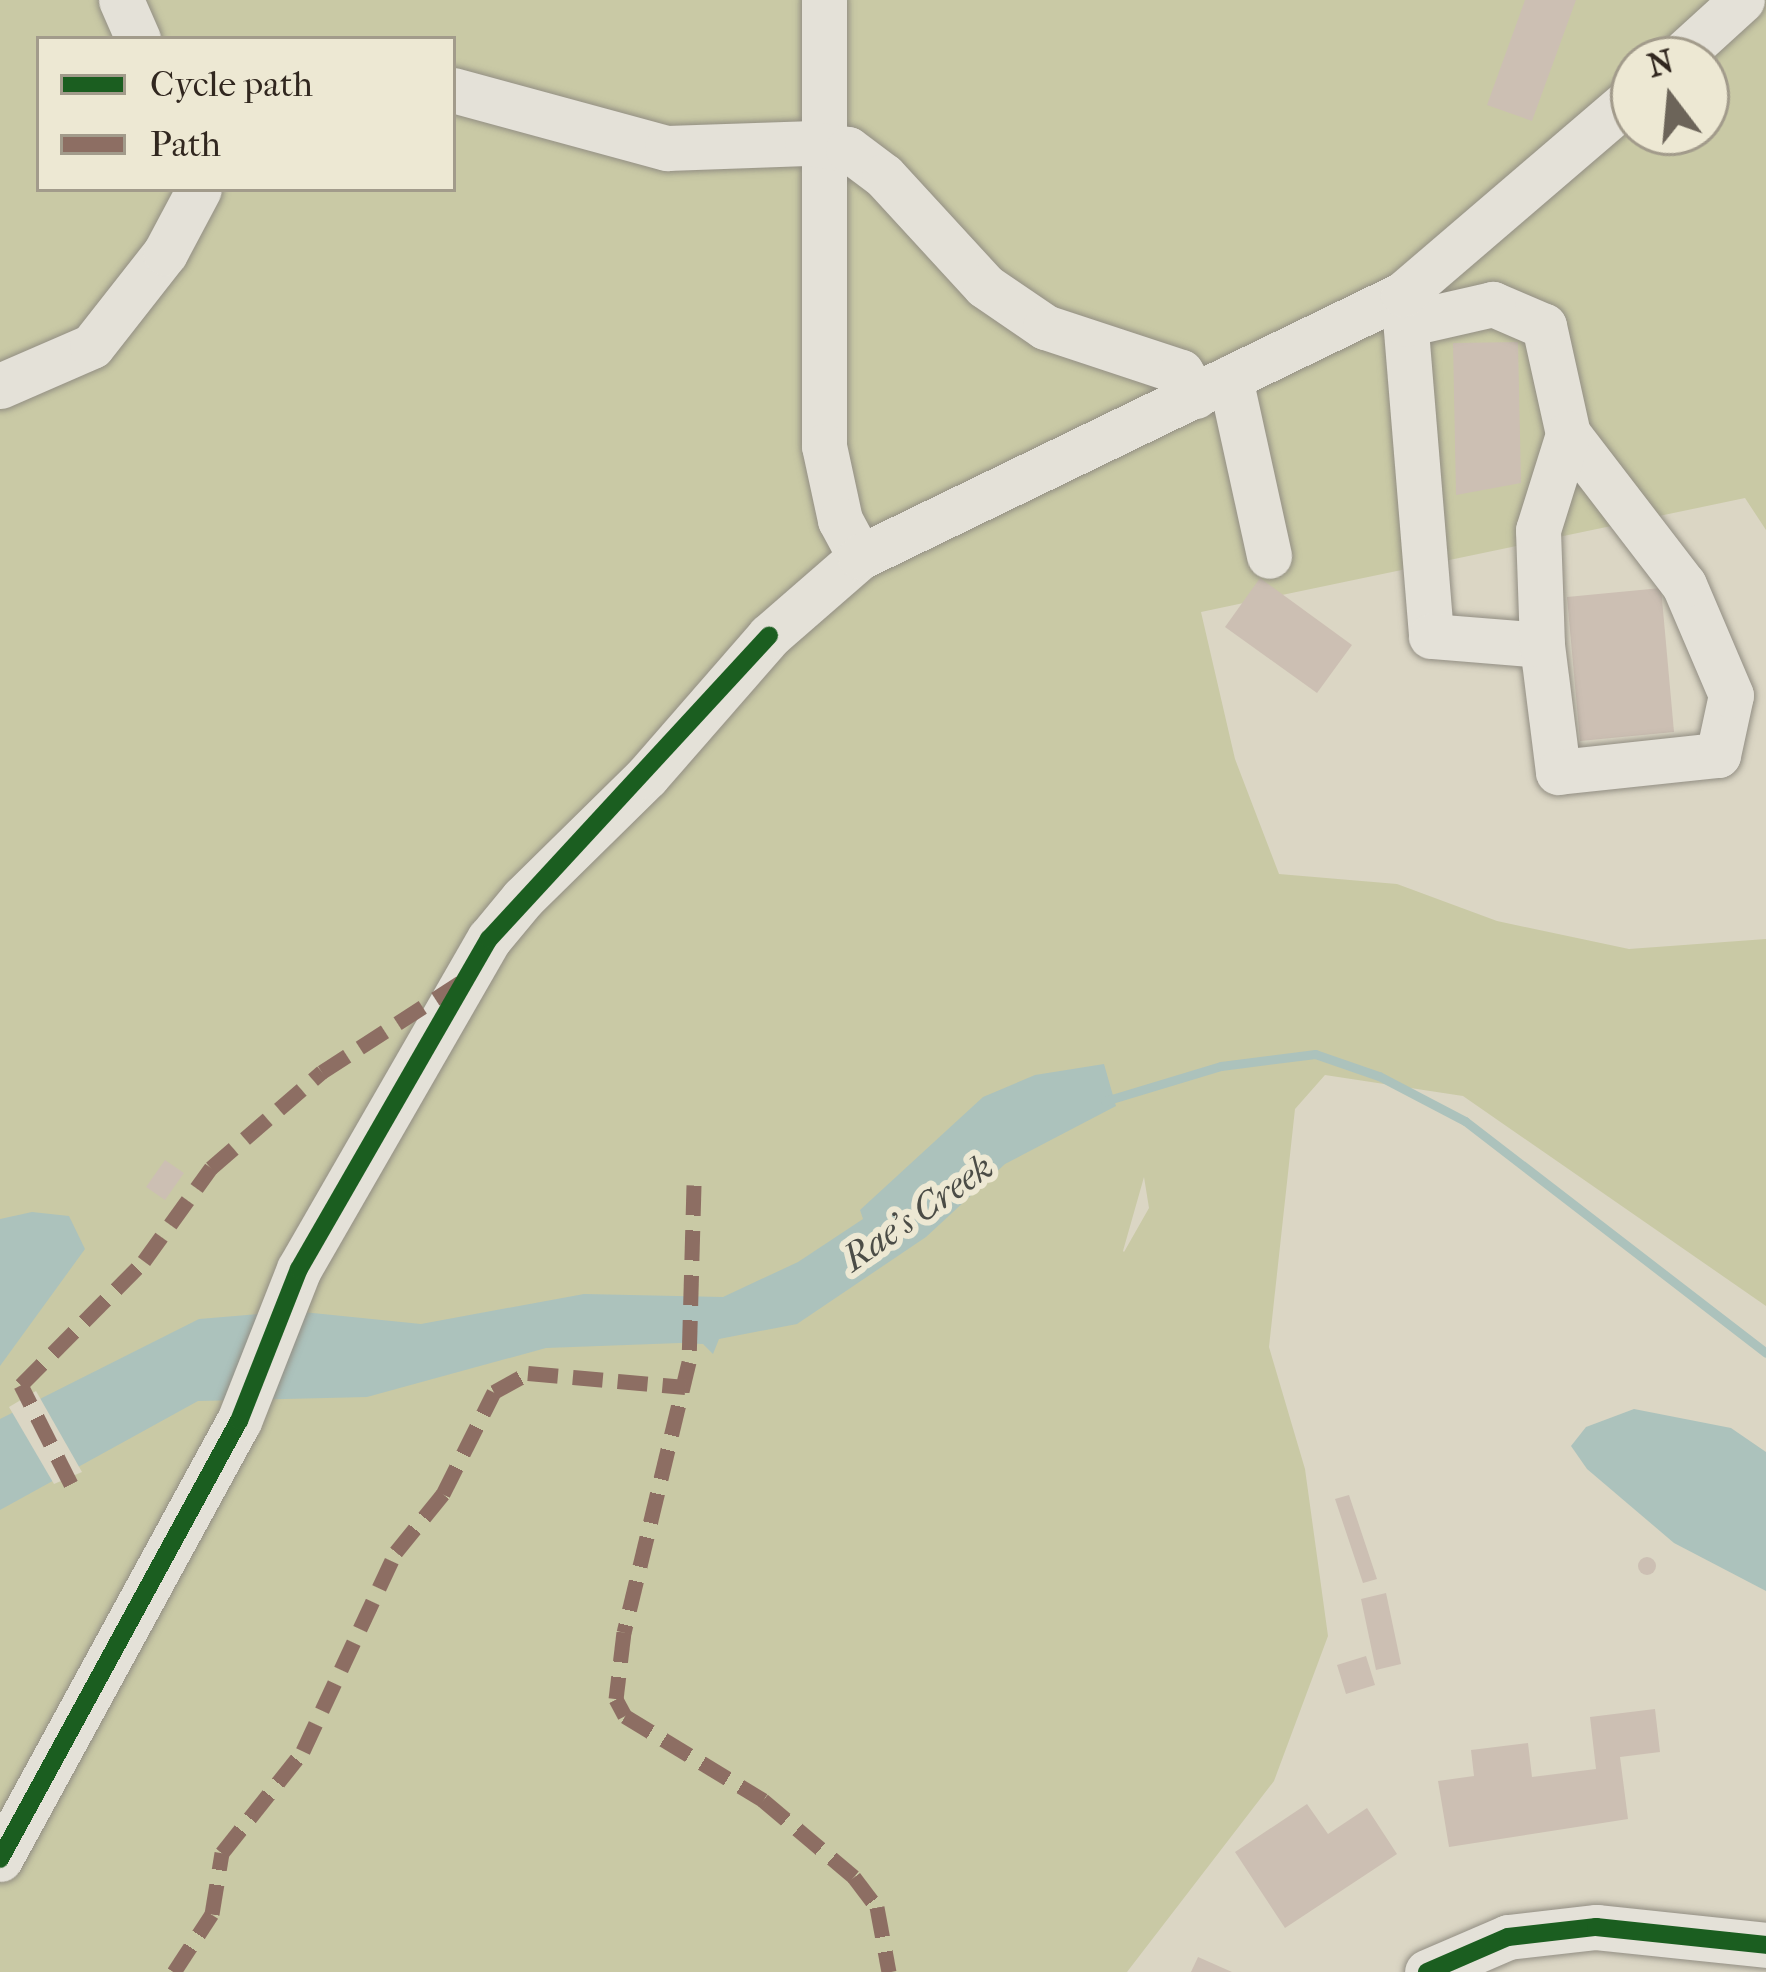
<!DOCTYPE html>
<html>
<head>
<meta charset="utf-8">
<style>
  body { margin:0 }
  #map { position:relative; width:1766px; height:1972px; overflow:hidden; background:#dbd6c4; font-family:"IM FELL French Canon",serif }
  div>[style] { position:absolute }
  .green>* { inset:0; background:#c9c9a5 }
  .water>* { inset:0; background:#acc2bc }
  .pier>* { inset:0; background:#dbd6c4 }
  .stream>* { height:9px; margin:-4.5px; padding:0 4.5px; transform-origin:4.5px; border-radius:4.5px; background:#acc2bc }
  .building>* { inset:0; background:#ccbfb3 }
  .round { border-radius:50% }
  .roads { filter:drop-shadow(0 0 3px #928e83) drop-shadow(0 0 3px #928e83) }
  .minor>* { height:45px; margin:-22.5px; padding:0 22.5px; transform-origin:22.5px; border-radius:22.5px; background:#e4e1d8 }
  .quiet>* { height:15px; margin-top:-7.5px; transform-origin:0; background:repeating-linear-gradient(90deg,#8d6e63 0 30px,transparent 0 45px) }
  .cycleway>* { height:18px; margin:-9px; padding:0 9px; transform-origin:9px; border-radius:9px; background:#1b5e20 }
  span { translate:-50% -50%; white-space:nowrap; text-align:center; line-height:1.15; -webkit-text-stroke:12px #ede8d3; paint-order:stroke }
  .water-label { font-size:36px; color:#4b4c46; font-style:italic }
  .legend { position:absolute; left:36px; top:36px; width:420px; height:156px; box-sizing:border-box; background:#ede8d3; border:3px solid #a29b8b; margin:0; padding:15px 21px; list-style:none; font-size:36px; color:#31271f }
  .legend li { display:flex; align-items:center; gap:24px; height:60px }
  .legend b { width:60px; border:3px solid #a29b8b }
  .north { position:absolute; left:1610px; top:36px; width:120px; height:120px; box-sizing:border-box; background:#ede8d3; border:3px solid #a29b8b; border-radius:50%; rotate:344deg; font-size:33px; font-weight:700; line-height:48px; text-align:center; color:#31271f }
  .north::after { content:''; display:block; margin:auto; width:42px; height:54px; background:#6c6459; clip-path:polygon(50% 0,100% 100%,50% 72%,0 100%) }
</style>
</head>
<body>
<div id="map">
  <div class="green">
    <i style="clip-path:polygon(evenodd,0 0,1766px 0,1766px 530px,1745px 498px,1201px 612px,1235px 759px,1279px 874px,1397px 884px,1497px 921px,1629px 949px,1766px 939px,1766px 1306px,1463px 1096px,1325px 1075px,1295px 1109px,1269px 1347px,1305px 1469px,1328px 1636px,1274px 1781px,1127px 1972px,0 1972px,0 0,39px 39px,453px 39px,453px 189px,39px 189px,39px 39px,0 0,1634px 60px,1706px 60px,1706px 132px,1634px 132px,1634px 60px,0 0,1144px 1177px,1149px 1208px,1124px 1252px,1123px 1251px,1144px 1177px)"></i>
  </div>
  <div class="water">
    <i style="clip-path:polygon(1104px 1064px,1116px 1106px,1005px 1164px,926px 1237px,797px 1324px,719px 1339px,713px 1354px,703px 1344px,680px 1343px,546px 1348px,367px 1397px,198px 1401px,0 1510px,0 1419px,199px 1319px,293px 1311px,421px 1324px,584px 1294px,723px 1297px,798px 1262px,863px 1219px,860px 1210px,983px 1097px,1035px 1075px)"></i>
    <i style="clip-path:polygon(32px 1212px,69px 1216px,85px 1249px,0 1366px,0 1219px)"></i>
    <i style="clip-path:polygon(1634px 1409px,1731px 1428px,1766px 1452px,1766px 1591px,1674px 1543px,1587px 1469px,1571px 1446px,1586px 1427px)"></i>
  </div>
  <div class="pier">
    <i style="clip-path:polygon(36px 1391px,82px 1472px,54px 1484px,9px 1407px)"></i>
  </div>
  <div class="stream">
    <i style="left:1105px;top:1101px;width:121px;rotate:-16.8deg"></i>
    <i style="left:1221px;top:1066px;width:95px;rotate:-7.3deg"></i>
    <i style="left:1315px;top:1054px;width:68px;rotate:19deg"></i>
    <i style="left:1379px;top:1076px;width:97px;rotate:27.6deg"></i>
    <i style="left:1465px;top:1121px;width:380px;rotate:37.6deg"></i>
  </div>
  <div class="building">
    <i style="clip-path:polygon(1525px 0,1576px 0,1532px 121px,1487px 105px)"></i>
    <i style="clip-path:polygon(1518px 342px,1521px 483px,1456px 495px,1453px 343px)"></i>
    <i style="clip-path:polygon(1260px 578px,1352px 645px,1317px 693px,1225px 627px)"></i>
    <i style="clip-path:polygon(1661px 588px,1674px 732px,1580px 741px,1567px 597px)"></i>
    <i style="clip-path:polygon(165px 1160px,184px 1173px,165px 1200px,146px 1187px)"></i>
    <i style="clip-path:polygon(1349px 1495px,1377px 1579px,1363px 1583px,1335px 1499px)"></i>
    <i class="round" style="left:1638px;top:1557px;width:18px;height:18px"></i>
    <i style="clip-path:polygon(1386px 1593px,1401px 1664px,1376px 1670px,1361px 1599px)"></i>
    <i style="clip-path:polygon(1366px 1656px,1375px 1685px,1346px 1694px,1337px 1665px)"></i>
    <i style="clip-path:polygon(1655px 1709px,1660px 1752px,1620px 1757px,1628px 1819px,1449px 1847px,1438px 1781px,1474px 1776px,1471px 1750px,1528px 1743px,1532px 1777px,1596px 1769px,1590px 1717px)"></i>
    <i style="clip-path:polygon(1307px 1804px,1328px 1834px,1367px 1808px,1397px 1854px,1285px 1928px,1235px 1852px)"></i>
    <i style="clip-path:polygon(1198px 1957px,1232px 1972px,1191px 1972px)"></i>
  </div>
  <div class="roads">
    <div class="minor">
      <i style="left:121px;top:0;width:43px;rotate:66.4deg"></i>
      <i style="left:824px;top:0;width:446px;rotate:90deg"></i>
      <i style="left:824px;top:446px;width:76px;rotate:77.8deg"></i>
      <i style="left:840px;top:520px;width:42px;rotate:61.6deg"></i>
      <i style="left:1676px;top:60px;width:89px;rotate:-42.3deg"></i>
      <i style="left:453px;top:90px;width:222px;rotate:15.2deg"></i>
      <i style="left:667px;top:148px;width:140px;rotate:-2deg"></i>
      <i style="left:807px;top:143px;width:41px;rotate:8.3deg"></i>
      <i style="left:848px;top:149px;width:45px;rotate:36.9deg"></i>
      <i style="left:884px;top:176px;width:149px;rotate:47.4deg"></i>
      <i style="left:985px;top:286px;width:73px;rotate:34.3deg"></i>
      <i style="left:1045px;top:327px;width:143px;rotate:18.3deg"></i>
      <i style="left:1181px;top:372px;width:28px;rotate:60deg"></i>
      <i style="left:1403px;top:294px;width:343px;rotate:85.3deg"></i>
      <i style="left:1431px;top:636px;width:111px;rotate:4.6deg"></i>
      <i style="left:1542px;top:645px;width:128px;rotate:82.8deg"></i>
      <i style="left:1558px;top:772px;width:161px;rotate:-6.1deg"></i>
      <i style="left:1718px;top:755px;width:61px;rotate:-77.8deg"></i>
      <i style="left:1731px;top:695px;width:120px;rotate:-113.1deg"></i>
      <i style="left:1684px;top:585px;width:190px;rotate:-127.5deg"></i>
      <i style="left:1568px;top:434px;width:111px;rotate:-102.5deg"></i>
      <i style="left:1544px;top:326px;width:56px;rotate:-156.7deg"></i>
      <i style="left:1493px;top:304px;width:90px;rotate:167.2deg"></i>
      <i style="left:1230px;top:378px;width:182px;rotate:77.6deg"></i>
      <i style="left:0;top:386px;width:100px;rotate:-23.5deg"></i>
      <i style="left:92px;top:346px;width:118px;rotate:-51.9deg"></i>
      <i style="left:165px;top:253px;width:72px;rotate:-62deg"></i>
      <i style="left:1542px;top:645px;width:115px;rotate:-92deg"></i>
      <i style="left:1538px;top:530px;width:101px;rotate:-72.6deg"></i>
      <i style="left:0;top:1859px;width:499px;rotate:-61.4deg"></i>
      <i style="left:239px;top:1421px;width:163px;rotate:-68.5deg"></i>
      <i style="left:299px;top:1269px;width:381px;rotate:-60.1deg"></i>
      <i style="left:489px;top:939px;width:53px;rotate:-50.3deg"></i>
      <i style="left:523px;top:898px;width:174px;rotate:-44.5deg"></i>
      <i style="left:647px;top:776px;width:186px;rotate:-48.9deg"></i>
      <i style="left:769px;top:636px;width:121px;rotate:-41deg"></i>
      <i style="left:860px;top:557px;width:603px;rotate:-25.84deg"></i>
      <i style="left:1403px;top:294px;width:304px;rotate:-40.6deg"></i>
      <i style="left:1427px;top:1972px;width:88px;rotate:-23.4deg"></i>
      <i style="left:1508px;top:1937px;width:89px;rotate:-6.5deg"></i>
      <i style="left:1596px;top:1927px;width:171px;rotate:6deg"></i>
    </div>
  </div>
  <div class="quiet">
    <i style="left:694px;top:1185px;width:177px;rotate:91.6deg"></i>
    <i style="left:689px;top:1362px;width:278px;rotate:103.5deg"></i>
    <i style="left:624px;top:1632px;width:67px;rotate:96.8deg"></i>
    <i style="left:616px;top:1699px;width:19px;rotate:62deg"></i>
    <i style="left:625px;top:1716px;width:162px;rotate:31.3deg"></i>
    <i style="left:763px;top:1800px;width:119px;rotate:40.2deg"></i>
    <i style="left:854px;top:1877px;width:38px;rotate:53deg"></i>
    <i style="left:877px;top:1907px;width:66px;rotate:79.5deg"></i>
    <i style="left:71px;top:1484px;width:111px;rotate:-116.8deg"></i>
    <i style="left:21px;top:1385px;width:175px;rotate:-45.2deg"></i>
    <i style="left:144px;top:1261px;width:115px;rotate:-54.2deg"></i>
    <i style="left:211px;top:1168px;width:147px;rotate:-40.9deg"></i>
    <i style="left:322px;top:1072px;width:166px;rotate:-32.9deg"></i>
    <i style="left:174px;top:1972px;width:69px;rotate:-56.8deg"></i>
    <i style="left:212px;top:1914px;width:62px;rotate:-80.7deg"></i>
    <i style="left:222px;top:1853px;width:130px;rotate:-51.5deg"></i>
    <i style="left:303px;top:1751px;width:220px;rotate:-65deg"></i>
    <i style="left:396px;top:1552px;width:75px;rotate:-51deg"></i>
    <i style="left:443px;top:1494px;width:114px;rotate:-63.4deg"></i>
    <i style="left:494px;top:1392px;width:39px;rotate:-29deg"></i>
    <i style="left:528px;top:1373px;width:158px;rotate:5.1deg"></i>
  </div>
  <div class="cycleway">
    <i style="left:0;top:1859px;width:499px;rotate:-61.4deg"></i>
    <i style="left:239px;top:1421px;width:163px;rotate:-68.5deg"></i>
    <i style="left:299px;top:1269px;width:381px;rotate:-60.1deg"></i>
    <i style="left:489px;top:939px;width:413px;rotate:-47.3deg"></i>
    <i style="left:1427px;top:1972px;width:88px;rotate:-23.4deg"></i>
    <i style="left:1508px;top:1937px;width:89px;rotate:-6.5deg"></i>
    <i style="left:1596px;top:1927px;width:171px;rotate:6deg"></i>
  </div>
  <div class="water-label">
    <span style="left:918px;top:1213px;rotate:-35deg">Rae's Creek</span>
  </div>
  <ul class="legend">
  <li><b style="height:15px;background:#1b5e20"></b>Cycle path</li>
  <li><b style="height:15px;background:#8d6e63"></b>Path</li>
  </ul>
  <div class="north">N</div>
</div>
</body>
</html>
